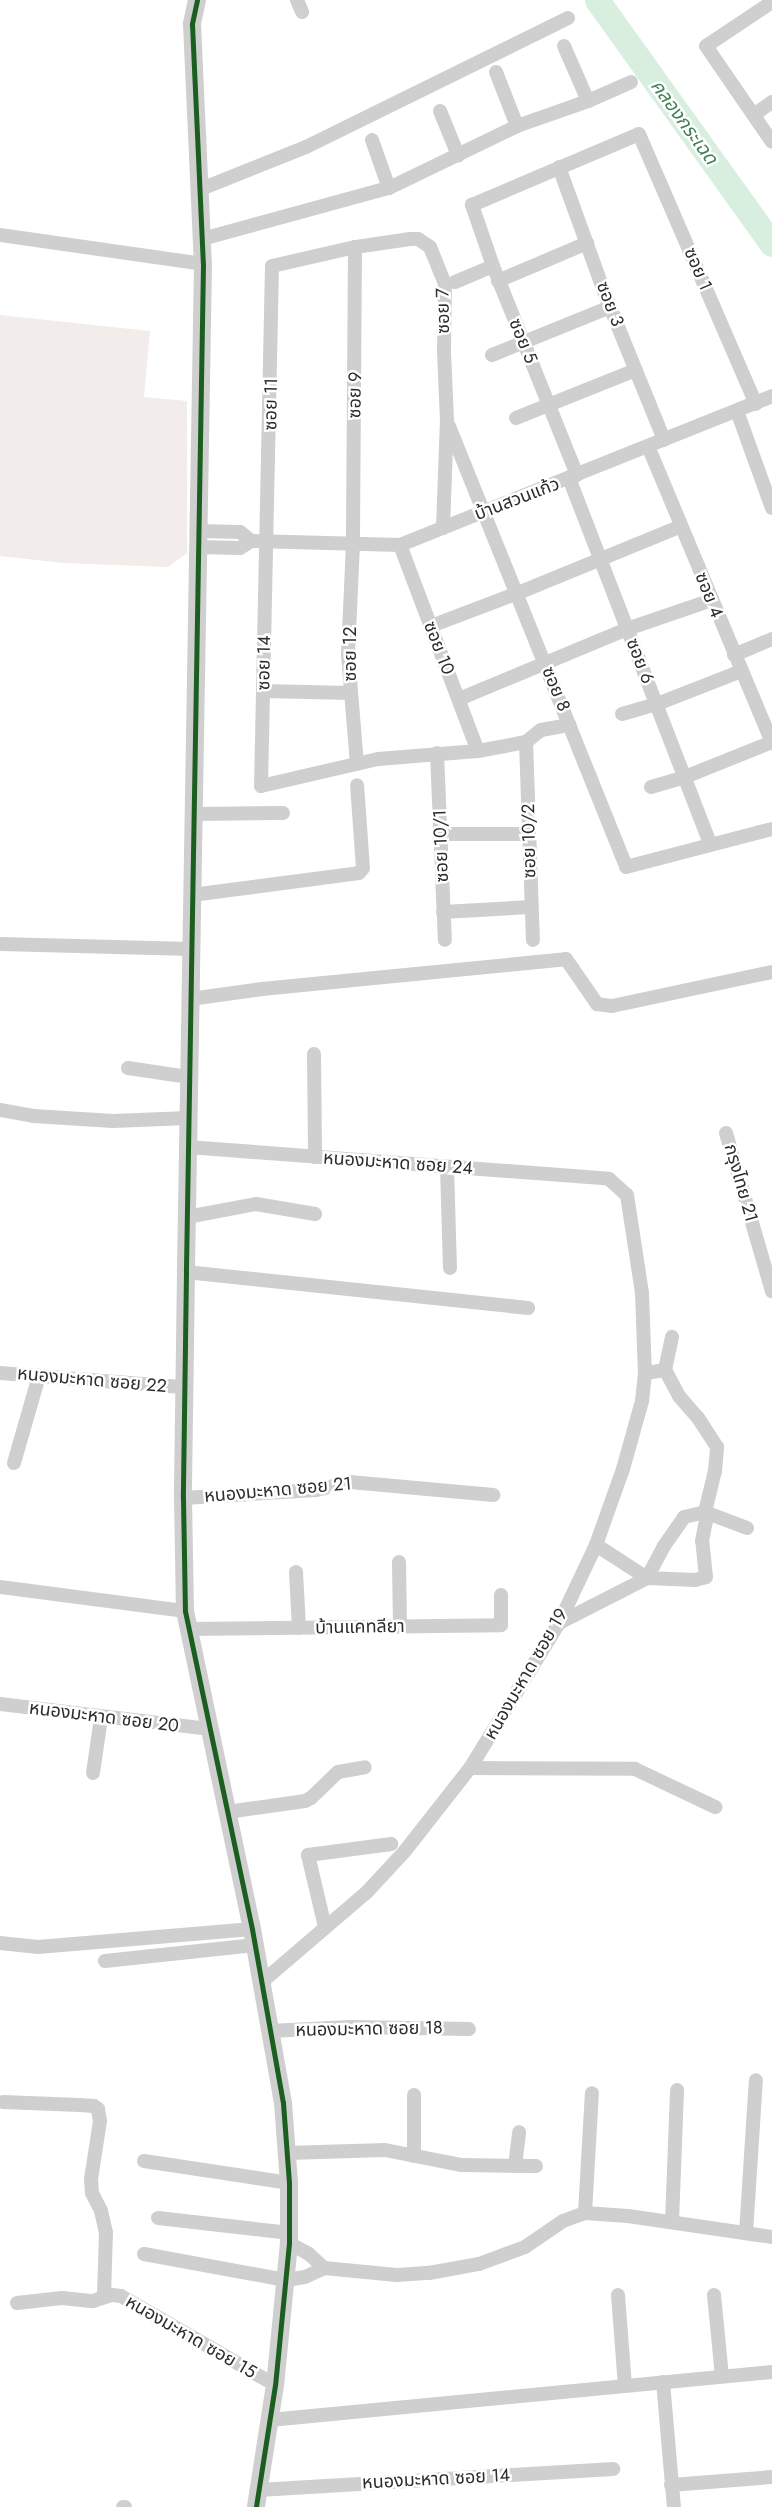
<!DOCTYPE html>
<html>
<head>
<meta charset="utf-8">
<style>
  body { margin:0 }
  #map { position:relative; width:772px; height:2507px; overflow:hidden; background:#fff; font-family:Jost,"Noto Sans Thai",sans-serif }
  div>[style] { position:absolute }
  .green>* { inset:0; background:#f2edeb }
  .river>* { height:25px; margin:-12.5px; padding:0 12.5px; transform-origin:12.5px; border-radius:12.5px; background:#d8eede }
  .minor>* { height:14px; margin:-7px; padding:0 7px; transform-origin:7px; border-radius:7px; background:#cfcfcf }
  .tertiary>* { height:18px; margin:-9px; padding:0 9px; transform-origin:9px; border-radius:9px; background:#cfcfcf }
  .cycleway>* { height:5px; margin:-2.5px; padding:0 2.5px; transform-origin:2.5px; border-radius:2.5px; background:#1b5e20 }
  span { translate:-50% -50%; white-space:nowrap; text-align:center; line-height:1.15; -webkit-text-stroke:5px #fff; paint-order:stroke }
  .street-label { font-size:18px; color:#2c2c2c }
  .water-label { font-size:19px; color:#3f8051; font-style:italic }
</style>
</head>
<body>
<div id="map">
  <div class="green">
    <i style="clip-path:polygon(0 315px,150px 331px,144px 397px,187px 401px,187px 553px,168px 567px,63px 563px,0 556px)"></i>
  </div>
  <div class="river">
    <i style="left:597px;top:0;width:300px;rotate:54.4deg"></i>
  </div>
  <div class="minor">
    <i style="left:297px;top:0;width:13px;rotate:67deg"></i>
    <i style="left:772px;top:2px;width:79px;rotate:146.3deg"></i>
    <i style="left:706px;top:46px;width:116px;rotate:55.5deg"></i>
    <i style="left:564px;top:46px;width:60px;rotate:66.4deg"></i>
    <i style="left:496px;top:72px;width:58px;rotate:68.7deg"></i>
    <i style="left:440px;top:111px;width:48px;rotate:67.8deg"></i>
    <i style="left:754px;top:115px;width:22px;rotate:-36deg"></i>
    <i style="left:372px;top:140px;width:51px;rotate:70.5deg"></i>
    <i style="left:559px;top:167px;width:138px;rotate:70.1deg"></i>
    <i style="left:606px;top:297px;width:154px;rotate:67.9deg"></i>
    <i style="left:201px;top:189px;width:113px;rotate:-21.8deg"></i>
    <i style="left:306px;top:147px;width:292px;rotate:-26.2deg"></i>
    <i style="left:0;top:235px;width:205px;rotate:8.1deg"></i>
    <i style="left:202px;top:239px;width:194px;rotate:-15.3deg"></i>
    <i style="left:389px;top:188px;width:142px;rotate:-25.8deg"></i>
    <i style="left:517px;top:126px;width:75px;rotate:-19.4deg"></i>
    <i style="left:588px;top:101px;width:47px;rotate:-23.8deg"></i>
    <i style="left:355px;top:247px;width:297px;rotate:90.4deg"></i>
    <i style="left:353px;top:544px;width:111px;rotate:92.6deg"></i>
    <i style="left:348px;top:655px;width:109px;rotate:85.3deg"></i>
    <i style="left:498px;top:281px;width:97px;rotate:-23.1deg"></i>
    <i style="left:455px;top:282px;width:41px;rotate:-22.8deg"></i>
    <i style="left:492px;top:355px;width:127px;rotate:-22.1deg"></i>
    <i style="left:737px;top:411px;width:103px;rotate:70.2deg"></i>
    <i style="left:516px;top:418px;width:129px;rotate:-21.8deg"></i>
    <i style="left:449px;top:426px;width:475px;rotate:68.1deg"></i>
    <i style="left:626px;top:867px;width:151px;rotate:-14.6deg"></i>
    <i style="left:648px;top:446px;width:321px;rotate:67.3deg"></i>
    <i style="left:577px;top:475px;width:225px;rotate:-111.9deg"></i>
    <i style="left:493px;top:266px;width:65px;rotate:-109deg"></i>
    <i style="left:472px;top:205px;width:181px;rotate:-23deg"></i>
    <i style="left:639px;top:134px;width:294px;rotate:66.6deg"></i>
    <i style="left:569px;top:478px;width:391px;rotate:68.9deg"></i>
    <i style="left:443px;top:528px;width:107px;rotate:-87.9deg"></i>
    <i style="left:447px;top:421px;width:69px;rotate:-92.5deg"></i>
    <i style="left:444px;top:352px;width:68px;rotate:-89.2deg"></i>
    <i style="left:445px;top:284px;width:40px;rotate:-112deg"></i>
    <i style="left:430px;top:247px;width:14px;rotate:-146deg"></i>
    <i style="left:418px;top:239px;width:8px;rotate:180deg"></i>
    <i style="left:410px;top:239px;width:56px;rotate:171.7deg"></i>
    <i style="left:355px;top:247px;width:85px;rotate:167.1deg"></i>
    <i style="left:272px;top:266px;width:520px;rotate:91.21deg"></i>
    <i style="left:261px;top:786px;width:120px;rotate:-13deg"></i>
    <i style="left:378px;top:759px;width:100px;rotate:-4.6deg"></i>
    <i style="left:478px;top:751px;width:49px;rotate:-10.6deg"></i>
    <i style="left:526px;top:742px;width:19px;rotate:-39deg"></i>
    <i style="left:541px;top:730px;width:29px;rotate:-10deg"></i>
    <i style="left:198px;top:531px;width:42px;rotate:1.4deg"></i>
    <i style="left:240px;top:532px;width:14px;rotate:39deg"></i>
    <i style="left:251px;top:541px;width:149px;rotate:1.5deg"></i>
    <i style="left:400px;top:545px;width:401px;rotate:-21.8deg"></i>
    <i style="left:400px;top:545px;width:220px;rotate:69.3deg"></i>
    <i style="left:198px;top:547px;width:42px;rotate:1.4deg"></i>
    <i style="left:240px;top:548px;width:13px;rotate:-32deg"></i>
    <i style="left:431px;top:626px;width:93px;rotate:-20.8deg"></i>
    <i style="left:518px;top:593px;width:176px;rotate:-22.3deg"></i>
    <i style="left:734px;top:655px;width:41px;rotate:-22.8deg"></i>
    <i style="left:263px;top:691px;width:87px;rotate:1.3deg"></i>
    <i style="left:459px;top:699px;width:182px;rotate:-22.6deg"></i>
    <i style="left:627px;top:629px;width:90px;rotate:-18.8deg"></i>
    <i style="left:622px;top:714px;width:36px;rotate:-16deg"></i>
    <i style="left:657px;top:704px;width:90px;rotate:-21.4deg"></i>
    <i style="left:526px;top:742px;width:198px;rotate:88deg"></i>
    <i style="left:437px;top:753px;width:187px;rotate:87.6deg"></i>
    <i style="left:651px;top:787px;width:35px;rotate:-16deg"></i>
    <i style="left:685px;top:777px;width:94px;rotate:-21.9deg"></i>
    <i style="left:194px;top:814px;width:89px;rotate:-0.6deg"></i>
    <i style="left:440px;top:834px;width:89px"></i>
    <i style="left:192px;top:895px;width:168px;rotate:-7.5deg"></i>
    <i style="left:359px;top:873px;width:6px;rotate:-51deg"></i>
    <i style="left:363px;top:868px;width:83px;rotate:-94.1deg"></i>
    <i style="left:443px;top:912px;width:88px;rotate:-3.3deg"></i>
    <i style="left:0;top:944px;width:191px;rotate:1.5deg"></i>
    <i style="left:190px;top:999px;width:73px;rotate:-7.9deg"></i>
    <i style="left:262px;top:989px;width:305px;rotate:-5.6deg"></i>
    <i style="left:566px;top:959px;width:55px;rotate:55.4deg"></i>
    <i style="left:597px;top:1004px;width:15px;rotate:8deg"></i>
    <i style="left:612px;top:1006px;width:164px;rotate:-12deg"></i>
    <i style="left:314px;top:1054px;width:103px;rotate:89.4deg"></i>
    <i style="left:128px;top:1068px;width:62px;rotate:8.4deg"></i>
    <i style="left:0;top:1110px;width:35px;rotate:10deg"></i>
    <i style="left:34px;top:1116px;width:79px;rotate:3.6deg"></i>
    <i style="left:113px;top:1121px;width:75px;rotate:-2.3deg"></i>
    <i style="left:726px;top:1133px;width:165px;rotate:73.8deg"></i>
    <i style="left:188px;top:1147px;width:422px;rotate:4.3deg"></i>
    <i style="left:609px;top:1179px;width:24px;rotate:42deg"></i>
    <i style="left:627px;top:1195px;width:99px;rotate:81.3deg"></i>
    <i style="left:642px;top:1293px;width:80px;rotate:87.9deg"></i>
    <i style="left:645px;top:1373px;width:28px;rotate:96deg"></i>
    <i style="left:642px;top:1401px;width:71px;rotate:105.6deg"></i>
    <i style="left:623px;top:1469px;width:81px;rotate:109.6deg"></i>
    <i style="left:596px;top:1545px;width:86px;rotate:115.4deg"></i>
    <i style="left:559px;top:1623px;width:170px;rotate:121.5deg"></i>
    <i style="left:470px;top:1768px;width:105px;rotate:128.1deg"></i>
    <i style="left:405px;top:1851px;width:56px;rotate:132.8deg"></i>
    <i style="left:367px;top:1892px;width:138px;rotate:139.4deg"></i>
    <i style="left:447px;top:1167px;width:101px;rotate:88.3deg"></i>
    <i style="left:187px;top:1217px;width:70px;rotate:-10.7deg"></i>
    <i style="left:256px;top:1204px;width:60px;rotate:9.6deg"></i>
    <i style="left:186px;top:1272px;width:344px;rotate:6deg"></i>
    <i style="left:665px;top:1370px;width:34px;rotate:-78deg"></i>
    <i style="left:0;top:1373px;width:185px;rotate:4.4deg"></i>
    <i style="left:14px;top:1463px;width:91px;rotate:-74deg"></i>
    <i style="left:183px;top:1498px;width:133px;rotate:-3.4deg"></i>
    <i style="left:316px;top:1490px;width:35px;rotate:-13deg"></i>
    <i style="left:350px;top:1482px;width:144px;rotate:5.2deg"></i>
    <i style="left:596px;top:1545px;width:61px;rotate:32.9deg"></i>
    <i style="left:647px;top:1578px;width:48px;rotate:2.4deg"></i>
    <i style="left:695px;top:1580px;width:11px;rotate:-15deg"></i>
    <i style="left:706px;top:1577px;width:36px;rotate:-96deg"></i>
    <i style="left:702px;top:1541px;width:20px;rotate:-79deg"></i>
    <i style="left:706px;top:1521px;width:9px;rotate:-96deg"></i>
    <i style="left:705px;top:1512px;width:45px;rotate:20.9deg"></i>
    <i style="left:399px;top:1562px;width:64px;rotate:89.1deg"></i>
    <i style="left:296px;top:1572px;width:56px;rotate:86.9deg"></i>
    <i style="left:0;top:1587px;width:187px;rotate:7.4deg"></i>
    <i style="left:559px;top:1623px;width:99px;rotate:-27.1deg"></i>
    <i style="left:647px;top:1578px;width:36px;rotate:-62deg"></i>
    <i style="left:664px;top:1546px;width:35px;rotate:-55deg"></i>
    <i style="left:684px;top:1517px;width:22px;rotate:-13deg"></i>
    <i style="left:705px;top:1512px;width:42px;rotate:-76.3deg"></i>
    <i style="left:715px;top:1471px;width:24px;rotate:-85deg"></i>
    <i style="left:717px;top:1447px;width:35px;rotate:-123deg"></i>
    <i style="left:698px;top:1418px;width:29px;rotate:-131deg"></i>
    <i style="left:679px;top:1396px;width:30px;rotate:-118deg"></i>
    <i style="left:665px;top:1370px;width:20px;rotate:171deg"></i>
    <i style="left:188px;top:1629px;width:313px;rotate:-0.7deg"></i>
    <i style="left:501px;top:1625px;width:30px;rotate:-90deg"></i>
    <i style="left:0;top:1704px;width:210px;rotate:6.8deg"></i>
    <i style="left:470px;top:1768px;width:165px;rotate:0.3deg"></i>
    <i style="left:635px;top:1769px;width:89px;rotate:25.4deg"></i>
    <i style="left:93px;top:1773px;width:56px;rotate:-81.7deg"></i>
    <i style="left:227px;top:1812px;width:79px;rotate:-8deg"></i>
    <i style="left:305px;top:1801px;width:7px;rotate:-27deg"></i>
    <i style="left:311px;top:1798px;width:37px;rotate:-44deg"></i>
    <i style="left:338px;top:1772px;width:27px;rotate:-10deg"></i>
    <i style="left:325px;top:1927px;width:74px;rotate:-103.3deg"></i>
    <i style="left:308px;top:1855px;width:84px;rotate:-7.5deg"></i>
    <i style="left:0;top:1943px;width:38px;rotate:6deg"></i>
    <i style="left:38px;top:1947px;width:215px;rotate:-4.8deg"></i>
    <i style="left:105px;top:1961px;width:151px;rotate:-6.1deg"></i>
    <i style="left:270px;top:2031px;width:80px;rotate:-2.9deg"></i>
    <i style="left:350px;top:2027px;width:119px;rotate:1deg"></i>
    <i style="left:414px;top:2095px;width:61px;rotate:90deg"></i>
    <i style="left:3px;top:2102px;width:76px;rotate:2.3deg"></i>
    <i style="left:79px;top:2105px;width:15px;rotate:4deg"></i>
    <i style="left:94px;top:2106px;width:5px;rotate:37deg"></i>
    <i style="left:98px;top:2109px;width:12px;rotate:81deg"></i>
    <i style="left:100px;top:2121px;width:59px;rotate:98.8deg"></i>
    <i style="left:91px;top:2179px;width:14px;rotate:86deg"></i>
    <i style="left:92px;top:2193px;width:20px;rotate:63deg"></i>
    <i style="left:101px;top:2211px;width:22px;rotate:77deg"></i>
    <i style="left:106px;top:2232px;width:65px;rotate:91.8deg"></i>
    <i style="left:287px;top:2153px;width:98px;rotate:-1.8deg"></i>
    <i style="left:385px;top:2150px;width:77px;rotate:11.2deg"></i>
    <i style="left:461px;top:2165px;width:75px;rotate:0.8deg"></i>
    <i style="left:144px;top:2161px;width:147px;rotate:8.6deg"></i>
    <i style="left:515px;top:2166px;width:34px;rotate:-83deg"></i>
    <i style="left:585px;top:2213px;width:120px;rotate:-86.7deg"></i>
    <i style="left:158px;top:2218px;width:133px;rotate:6.5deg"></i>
    <i style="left:672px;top:2222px;width:132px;rotate:-87.8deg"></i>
    <i style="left:746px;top:2233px;width:153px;rotate:-86.3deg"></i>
    <i style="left:289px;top:2243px;width:23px;rotate:29deg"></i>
    <i style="left:309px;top:2254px;width:21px;rotate:43deg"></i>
    <i style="left:144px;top:2254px;width:144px;rotate:10.4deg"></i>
    <i style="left:286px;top:2280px;width:19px;rotate:-9deg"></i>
    <i style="left:305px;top:2277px;width:21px;rotate:-25deg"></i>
    <i style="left:324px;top:2268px;width:73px;rotate:5.5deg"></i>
    <i style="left:397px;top:2275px;width:32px;rotate:-4deg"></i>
    <i style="left:429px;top:2273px;width:51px;rotate:-10.2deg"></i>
    <i style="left:479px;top:2264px;width:49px;rotate:-20.3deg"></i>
    <i style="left:525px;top:2247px;width:46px;rotate:-34.4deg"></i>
    <i style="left:563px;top:2221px;width:23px;rotate:-20deg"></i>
    <i style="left:585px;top:2213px;width:43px;rotate:4deg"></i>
    <i style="left:628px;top:2216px;width:146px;rotate:8.3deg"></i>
    <i style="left:618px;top:2295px;width:90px;rotate:85.6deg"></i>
    <i style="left:714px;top:2295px;width:81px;rotate:84.4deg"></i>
    <i style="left:17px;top:2303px;width:45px;rotate:-6.3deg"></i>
    <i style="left:62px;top:2298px;width:31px;rotate:6deg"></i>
    <i style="left:93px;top:2301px;width:20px;rotate:-18deg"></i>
    <i style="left:112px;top:2295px;width:9px;rotate:6deg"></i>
    <i style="left:121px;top:2296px;width:178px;rotate:30deg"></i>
    <i style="left:663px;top:2382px;width:125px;rotate:85deg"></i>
    <i style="left:270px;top:2420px;width:504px;rotate:-5.46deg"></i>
    <i style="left:671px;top:2485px;width:101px;rotate:-4.5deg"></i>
    <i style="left:259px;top:2490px;width:355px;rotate:-3.4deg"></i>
    <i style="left:123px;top:2507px;width:2px"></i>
  </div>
  <div class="tertiary">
    <i style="left:197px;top:0;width:25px;rotate:102deg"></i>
    <i style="left:192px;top:24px;width:240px;rotate:87.4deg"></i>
    <i style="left:203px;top:264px;width:1008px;rotate:90.97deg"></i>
    <i style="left:186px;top:1272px;width:226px;rotate:90.8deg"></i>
    <i style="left:183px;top:1498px;width:113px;rotate:89deg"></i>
    <i style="left:185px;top:1611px;width:325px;rotate:78.1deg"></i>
    <i style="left:252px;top:1929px;width:177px;rotate:79.9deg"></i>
    <i style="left:283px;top:2103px;width:80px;rotate:85.7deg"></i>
    <i style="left:289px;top:2183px;width:60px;rotate:90deg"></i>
    <i style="left:289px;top:2243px;width:143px;rotate:95.6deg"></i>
    <i style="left:275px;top:2385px;width:123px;rotate:98.9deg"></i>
  </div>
  <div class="cycleway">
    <i style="left:197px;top:0;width:25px;rotate:102deg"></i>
    <i style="left:192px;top:24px;width:240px;rotate:87.4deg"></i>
    <i style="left:203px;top:264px;width:1008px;rotate:90.97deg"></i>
    <i style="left:186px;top:1272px;width:226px;rotate:90.8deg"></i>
    <i style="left:183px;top:1498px;width:113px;rotate:89deg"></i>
    <i style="left:185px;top:1611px;width:325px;rotate:78.1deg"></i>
    <i style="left:252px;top:1929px;width:177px;rotate:79.9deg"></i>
    <i style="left:283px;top:2103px;width:80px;rotate:85.7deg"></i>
    <i style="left:289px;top:2183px;width:60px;rotate:90deg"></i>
    <i style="left:289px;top:2243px;width:143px;rotate:95.6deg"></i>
    <i style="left:275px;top:2385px;width:123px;rotate:98.9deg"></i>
  </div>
  <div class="street-label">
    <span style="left:698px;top:269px;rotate:67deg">ซอย 1</span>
    <span style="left:610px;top:304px;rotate:69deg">ซอย 3</span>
    <span style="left:443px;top:311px;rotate:-91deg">ซอย 7</span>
    <span style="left:523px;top:341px;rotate:68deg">ซอย 5</span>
    <span style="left:355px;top:395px;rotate:-89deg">ซอย 9</span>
    <span style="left:271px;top:404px;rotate:-89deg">ซอย 11</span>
    <span style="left:517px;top:499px;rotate:-21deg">บ้านสวนแก้ว</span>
    <span style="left:709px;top:595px;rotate:68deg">ซอย 4</span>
    <span style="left:439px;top:648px;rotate:69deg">ซอย 10</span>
    <span style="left:350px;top:654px;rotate:-90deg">ซอย 12</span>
    <span style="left:640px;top:661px;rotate:69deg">ซอย 6</span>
    <span style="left:264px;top:663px;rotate:-89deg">ซอย 14</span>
    <span style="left:556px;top:689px;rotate:68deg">ซอย 8</span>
    <span style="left:529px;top:841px;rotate:-91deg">ซอย 10/2</span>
    <span style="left:441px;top:846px;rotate:-92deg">ซอย 10/1</span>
    <span style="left:398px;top:1163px;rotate:4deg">หนองมะหาด ซอย 24</span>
    <span style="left:741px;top:1183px;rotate:74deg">กรุงไทย 21</span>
    <span style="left:92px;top:1380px;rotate:5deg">หนองมะหาด ซอย 22</span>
    <span style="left:278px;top:1490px;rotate:-5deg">หนองมะหาด ซอย 21</span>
    <span style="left:360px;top:1627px;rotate:-1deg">บ้านแคทลียา</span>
    <span style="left:526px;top:1674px;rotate:-60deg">หนองมะหาด ซอย 19</span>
    <span style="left:104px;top:1717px;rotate:7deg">หนองมะหาด ซอย 20</span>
    <span style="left:369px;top:2029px;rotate:-1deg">หนองมะหาด ซอย 18</span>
    <span style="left:191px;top:2337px;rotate:30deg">หนองมะหาด ซอย 15</span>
    <span style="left:436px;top:2479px;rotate:-3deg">หนองมะหาด ซอย 14</span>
  </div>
  <div class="water-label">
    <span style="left:684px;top:122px;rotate:54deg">คลองกระเฉด</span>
  </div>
</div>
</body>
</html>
